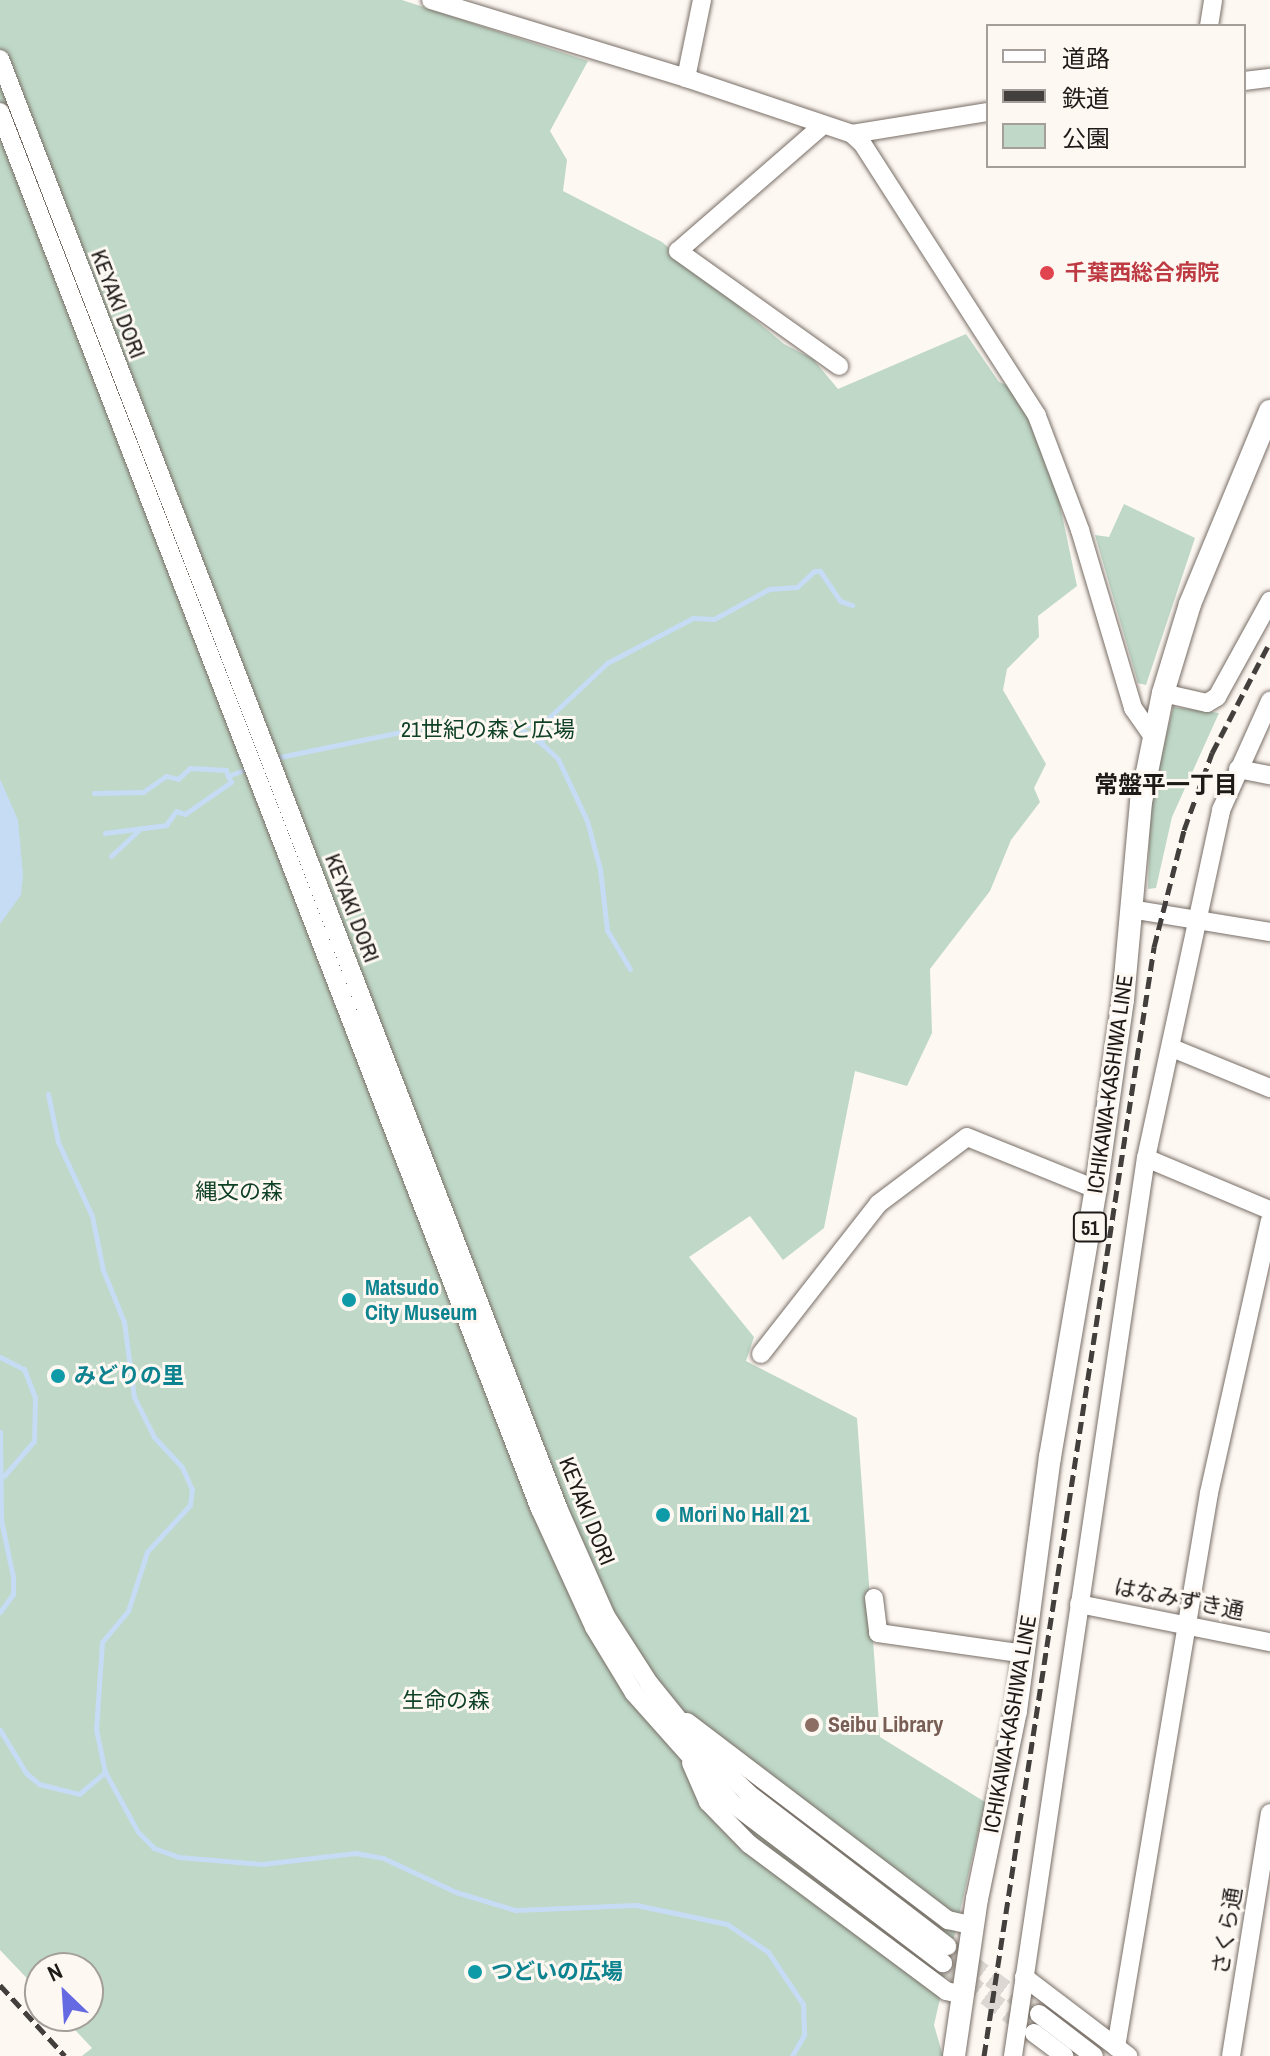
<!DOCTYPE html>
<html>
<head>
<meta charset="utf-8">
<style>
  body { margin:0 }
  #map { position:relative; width:1270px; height:2056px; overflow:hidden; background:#fef8f3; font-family:"Archivo Narrow","Noto Sans JP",sans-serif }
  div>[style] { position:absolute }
  .green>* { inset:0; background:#bfd8c7 }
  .water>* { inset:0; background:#c6dcf5 }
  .stream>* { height:5px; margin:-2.5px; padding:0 2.5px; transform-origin:2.5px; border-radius:2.5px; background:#c6dcf5 }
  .minor-tunnel>* { height:18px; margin-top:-9px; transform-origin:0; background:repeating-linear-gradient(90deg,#dcd7d2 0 18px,transparent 0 27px) }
  .roads { filter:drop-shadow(0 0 2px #776e66) drop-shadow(0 0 2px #776e66) }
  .minor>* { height:18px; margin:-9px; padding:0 9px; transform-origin:9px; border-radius:9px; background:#fff }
  .major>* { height:22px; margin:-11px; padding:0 11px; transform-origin:11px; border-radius:11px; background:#fff }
  .rail>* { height:5px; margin-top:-2.5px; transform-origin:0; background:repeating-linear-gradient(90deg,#433f3d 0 12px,transparent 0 18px) }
  .dots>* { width:22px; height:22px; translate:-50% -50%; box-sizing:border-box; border:4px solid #fef8f3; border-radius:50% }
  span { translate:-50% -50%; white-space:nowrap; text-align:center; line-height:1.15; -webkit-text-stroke:6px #fef8f3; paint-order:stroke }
  .shield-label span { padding:2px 6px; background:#fef8f3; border:2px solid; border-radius:6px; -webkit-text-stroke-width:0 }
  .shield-label { font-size:20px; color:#1e1a18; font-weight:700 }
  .health-label { font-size:22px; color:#be3a42; font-weight:700 }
  .left { translate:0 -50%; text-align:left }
  .street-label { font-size:22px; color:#1e1a18 }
  .park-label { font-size:22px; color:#0f4125 }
  .culture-label { font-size:22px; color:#0d838f; font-weight:700 }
  .education-label { font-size:22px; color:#785e54; font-weight:700 }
  .neighbourhood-label { font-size:24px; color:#1e1a18; font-weight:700 }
  .legend { position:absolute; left:986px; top:24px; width:260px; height:144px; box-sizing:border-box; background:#fef8f3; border:2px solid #a49f9b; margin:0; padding:10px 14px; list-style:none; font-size:24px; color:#1e1a18 }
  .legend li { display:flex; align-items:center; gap:16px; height:40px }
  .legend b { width:40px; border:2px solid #a49f9b }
  .north { position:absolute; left:24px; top:1952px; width:80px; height:80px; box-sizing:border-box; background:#fef8f3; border:2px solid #a49f9b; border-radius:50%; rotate:335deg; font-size:22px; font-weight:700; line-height:32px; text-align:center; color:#1e1a18 }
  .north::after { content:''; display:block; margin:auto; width:28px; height:36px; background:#656ae3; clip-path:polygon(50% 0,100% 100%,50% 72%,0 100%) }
</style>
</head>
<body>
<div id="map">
  <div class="green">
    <i style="clip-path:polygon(0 0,402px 0,588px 61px,550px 131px,567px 160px,563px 191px,662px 242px,784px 344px,813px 359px,838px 389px,966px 334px,999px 382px,1011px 387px,1050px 458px,1077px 586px,1038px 616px,1039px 637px,1007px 669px,1003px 690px,1046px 764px,1034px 788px,1040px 802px,1011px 840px,990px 891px,930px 969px,932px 1033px,907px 1086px,855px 1071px,824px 1228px,783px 1260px,750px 1216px,689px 1257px,754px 1337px,746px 1361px,857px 1418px,880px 1737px,985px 1802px,934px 2025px,943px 2056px,82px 2056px,92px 2048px,62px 2016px,88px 2016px,88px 1968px,40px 1968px,40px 1992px,0 1950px)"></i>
    <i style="clip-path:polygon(1124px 504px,1195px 538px,1146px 685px,1138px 683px,1095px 535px,1109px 537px)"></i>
    <i style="clip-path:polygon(1173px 707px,1219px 713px,1172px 817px,1156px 888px,1148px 889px,1150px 804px)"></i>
  </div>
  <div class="water">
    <i style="clip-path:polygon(0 779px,18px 820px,23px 875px,21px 895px,0 924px)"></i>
  </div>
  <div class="stream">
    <i style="left:516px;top:725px;width:25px"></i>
    <i style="left:469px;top:726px;width:46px;rotate:-1.2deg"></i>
    <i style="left:515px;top:725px;width:33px;rotate:35deg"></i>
    <i style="left:542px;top:744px;width:19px;rotate:-93deg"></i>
    <i style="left:541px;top:725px;width:91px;rotate:-43.2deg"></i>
    <i style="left:607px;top:663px;width:97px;rotate:-27.6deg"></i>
    <i style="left:693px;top:618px;width:21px;rotate:3deg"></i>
    <i style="left:714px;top:619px;width:63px;rotate:-28.6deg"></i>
    <i style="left:769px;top:589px;width:28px;rotate:-4deg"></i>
    <i style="left:797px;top:587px;width:23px;rotate:-43deg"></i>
    <i style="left:814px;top:571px;width:6px"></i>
    <i style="left:820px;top:571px;width:36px;rotate:56deg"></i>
    <i style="left:840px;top:601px;width:13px;rotate:18deg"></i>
    <i style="left:542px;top:744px;width:22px;rotate:43deg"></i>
    <i style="left:558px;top:759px;width:68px;rotate:64.9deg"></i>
    <i style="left:587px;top:821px;width:50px;rotate:74.8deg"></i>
    <i style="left:600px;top:869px;width:61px;rotate:83.5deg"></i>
    <i style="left:607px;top:930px;width:45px;rotate:59.5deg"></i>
    <i style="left:275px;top:758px;width:148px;rotate:-11.7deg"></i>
    <i style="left:420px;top:728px;width:47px;rotate:-2.4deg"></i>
    <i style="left:228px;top:776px;width:25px;rotate:-21deg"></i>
    <i style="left:94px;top:793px;width:49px;rotate:-1.2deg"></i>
    <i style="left:143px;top:792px;width:28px;rotate:-35deg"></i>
    <i style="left:166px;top:776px;width:12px;rotate:14deg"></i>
    <i style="left:178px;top:779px;width:16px;rotate:-43deg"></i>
    <i style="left:190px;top:768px;width:36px;rotate:3deg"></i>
    <i style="left:226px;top:770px;width:6px;rotate:72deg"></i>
    <i style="left:105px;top:833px;width:62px;rotate:-7.5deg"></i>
    <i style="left:166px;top:825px;width:17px;rotate:-54deg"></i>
    <i style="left:176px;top:811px;width:9px;rotate:18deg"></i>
    <i style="left:185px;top:814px;width:56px;rotate:-34.8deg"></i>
    <i style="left:231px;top:782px;width:7px;rotate:-117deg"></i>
    <i style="left:111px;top:856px;width:37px;rotate:-43deg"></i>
    <i style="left:48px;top:1094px;width:49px;rotate:78.2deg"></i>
    <i style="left:58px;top:1142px;width:81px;rotate:65.3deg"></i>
    <i style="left:92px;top:1216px;width:55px;rotate:78.5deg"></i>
    <i style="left:103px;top:1270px;width:56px;rotate:68deg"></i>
    <i style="left:124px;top:1322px;width:76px;rotate:82.4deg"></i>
    <i style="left:134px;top:1397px;width:45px;rotate:63.4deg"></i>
    <i style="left:154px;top:1437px;width:41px;rotate:47deg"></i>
    <i style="left:182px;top:1467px;width:24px;rotate:66deg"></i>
    <i style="left:192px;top:1489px;width:16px;rotate:97deg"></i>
    <i style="left:190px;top:1505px;width:64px;rotate:132.5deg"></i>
    <i style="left:147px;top:1552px;width:62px;rotate:107.9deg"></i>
    <i style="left:128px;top:1611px;width:40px;rotate:130deg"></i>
    <i style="left:102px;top:1642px;width:87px;rotate:93.9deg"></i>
    <i style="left:96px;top:1729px;width:44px;rotate:78.2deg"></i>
    <i style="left:105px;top:1772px;width:68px;rotate:61.2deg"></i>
    <i style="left:138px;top:1832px;width:23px;rotate:45deg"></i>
    <i style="left:154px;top:1848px;width:27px;rotate:20deg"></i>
    <i style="left:179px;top:1857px;width:83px;rotate:4.8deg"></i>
    <i style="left:262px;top:1864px;width:94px;rotate:-6.7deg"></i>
    <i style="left:355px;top:1853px;width:28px;rotate:10deg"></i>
    <i style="left:383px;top:1858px;width:81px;rotate:25deg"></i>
    <i style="left:456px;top:1892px;width:62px;rotate:17deg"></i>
    <i style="left:515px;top:1910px;width:121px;rotate:-2.4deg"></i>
    <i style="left:636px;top:1905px;width:93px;rotate:11.8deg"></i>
    <i style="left:727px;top:1924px;width:50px;rotate:34.3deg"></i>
    <i style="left:768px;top:1952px;width:63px;rotate:56.1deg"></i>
    <i style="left:803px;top:2004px;width:31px;rotate:88deg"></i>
    <i style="left:804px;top:2035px;width:24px;rotate:120deg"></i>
    <i style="left:0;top:1357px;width:27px;rotate:27deg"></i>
    <i style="left:24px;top:1369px;width:30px;rotate:69deg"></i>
    <i style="left:35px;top:1397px;width:44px;rotate:91.3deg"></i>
    <i style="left:34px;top:1441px;width:46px;rotate:130.6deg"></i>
    <i style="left:0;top:1432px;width:88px;rotate:89.3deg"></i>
    <i style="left:1px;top:1520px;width:58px;rotate:78.1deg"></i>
    <i style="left:13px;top:1577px;width:17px;rotate:90deg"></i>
    <i style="left:13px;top:1594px;width:22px;rotate:126deg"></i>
    <i style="left:0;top:1730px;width:50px;rotate:58.8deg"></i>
    <i style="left:26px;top:1773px;width:17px;rotate:40deg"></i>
    <i style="left:39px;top:1784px;width:41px;rotate:14deg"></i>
    <i style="left:79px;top:1794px;width:34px;rotate:-40deg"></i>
  </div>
  <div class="minor-tunnel">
    <i style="left:947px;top:1946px;width:114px;rotate:36.5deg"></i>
    <i style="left:943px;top:1963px;width:108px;rotate:37.5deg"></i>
  </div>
  <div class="roads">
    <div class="minor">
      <i style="left:431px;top:0;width:267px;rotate:17deg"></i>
      <i style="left:686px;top:78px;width:175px;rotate:18.6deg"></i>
      <i style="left:852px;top:134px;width:13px;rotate:42deg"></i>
      <i style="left:862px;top:143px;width:324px;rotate:57.3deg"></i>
      <i style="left:1037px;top:416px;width:122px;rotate:69.3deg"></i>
      <i style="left:1080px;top:530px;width:186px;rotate:73.4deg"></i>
      <i style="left:1133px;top:708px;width:37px;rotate:55deg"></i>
      <i style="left:1209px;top:26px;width:26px;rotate:-81deg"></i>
      <i style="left:0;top:59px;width:1555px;rotate:68.93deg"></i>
      <i style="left:559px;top:1510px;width:116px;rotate:66.1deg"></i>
      <i style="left:606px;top:1616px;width:80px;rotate:57.3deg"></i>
      <i style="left:649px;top:1683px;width:87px;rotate:51deg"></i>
      <i style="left:704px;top:1751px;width:62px;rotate:43.7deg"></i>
      <i style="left:749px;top:1794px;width:250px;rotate:37.5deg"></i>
      <i style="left:686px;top:78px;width:80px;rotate:-78.4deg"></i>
      <i style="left:1244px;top:81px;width:26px;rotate:-7deg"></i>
      <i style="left:0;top:112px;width:1498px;rotate:68.87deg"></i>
      <i style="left:540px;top:1509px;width:130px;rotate:65.4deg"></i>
      <i style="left:594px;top:1627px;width:77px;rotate:58.8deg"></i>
      <i style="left:634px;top:1693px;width:147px;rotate:48.3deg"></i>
      <i style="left:732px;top:1803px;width:265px;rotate:37.2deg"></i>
      <i style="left:823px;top:125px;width:192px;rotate:139deg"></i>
      <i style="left:678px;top:251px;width:198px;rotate:35.5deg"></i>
      <i style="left:852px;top:134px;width:138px;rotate:-9.2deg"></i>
      <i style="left:1163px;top:693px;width:45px;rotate:12.8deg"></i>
      <i style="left:1207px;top:703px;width:12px;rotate:-31deg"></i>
      <i style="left:1217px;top:697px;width:110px;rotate:-61.1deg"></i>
      <i style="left:1238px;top:769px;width:33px;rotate:11deg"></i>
      <i style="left:1131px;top:909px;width:141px;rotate:9.4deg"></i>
      <i style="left:1172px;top:1048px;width:106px;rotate:22.2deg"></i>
      <i style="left:1146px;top:1158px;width:134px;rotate:22.8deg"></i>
      <i style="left:761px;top:1354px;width:190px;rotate:-52deg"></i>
      <i style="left:878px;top:1204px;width:111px;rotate:-37deg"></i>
      <i style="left:967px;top:1137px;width:139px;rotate:22deg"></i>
      <i style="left:874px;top:1598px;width:35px;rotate:83deg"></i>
      <i style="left:878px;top:1633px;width:148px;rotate:8.1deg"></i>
      <i style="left:1079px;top:1604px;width:195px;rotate:11.3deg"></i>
      <i style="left:687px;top:1722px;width:328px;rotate:37.2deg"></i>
      <i style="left:948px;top:1920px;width:26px;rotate:13deg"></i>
      <i style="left:691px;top:1763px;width:43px;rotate:66.4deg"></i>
      <i style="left:708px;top:1802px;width:59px;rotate:45.7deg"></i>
      <i style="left:749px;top:1844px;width:246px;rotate:36.7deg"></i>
      <i style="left:946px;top:1991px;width:17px;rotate:13deg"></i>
      <i style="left:1024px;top:1977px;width:131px;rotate:37.2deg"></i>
      <i style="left:1039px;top:2014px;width:69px;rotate:37.4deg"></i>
      <i style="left:1034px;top:2033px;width:38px;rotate:37deg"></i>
      <i style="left:1116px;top:2047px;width:562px;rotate:-80.47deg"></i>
      <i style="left:1209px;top:1493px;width:279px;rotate:-77.4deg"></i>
      <i style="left:1013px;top:2056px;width:908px;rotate:-81.58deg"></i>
      <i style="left:1146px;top:1158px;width:356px;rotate:-77.8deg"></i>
      <i style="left:1221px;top:810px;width:120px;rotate:-65.8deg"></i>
      <i style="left:1231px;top:2056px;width:246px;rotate:-80.9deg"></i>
    </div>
    <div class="major">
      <i style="left:954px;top:2056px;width:159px;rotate:-81.7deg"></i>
      <i style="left:977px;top:1899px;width:192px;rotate:-78.3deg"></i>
      <i style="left:1016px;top:1711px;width:256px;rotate:-82.4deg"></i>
      <i style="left:1050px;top:1457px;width:272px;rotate:-80.3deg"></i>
      <i style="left:1096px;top:1189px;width:191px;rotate:-81.9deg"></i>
      <i style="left:1123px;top:1000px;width:199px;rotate:-84.8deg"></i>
      <i style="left:1141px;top:802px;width:111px;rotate:-78.6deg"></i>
      <i style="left:1163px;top:693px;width:93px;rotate:-73.1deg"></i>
      <i style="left:1190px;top:604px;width:209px;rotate:-67.5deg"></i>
    </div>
  </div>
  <div class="rail">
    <i style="left:0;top:1985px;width:96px;rotate:47.5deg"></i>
    <i style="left:984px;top:2056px;width:1122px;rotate:-81.28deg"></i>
    <i style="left:1154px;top:947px;width:121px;rotate:-75.6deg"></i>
    <i style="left:1184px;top:830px;width:82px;rotate:-70deg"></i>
    <i style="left:1212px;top:753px;width:125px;rotate:-62.4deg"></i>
  </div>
  <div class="dots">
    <i style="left:1047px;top:273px;background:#e0444e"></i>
    <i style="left:349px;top:1300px;background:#0f9aa8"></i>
    <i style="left:58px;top:1376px;background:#0f9aa8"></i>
    <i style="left:663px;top:1515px;background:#0f9aa8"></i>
    <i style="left:812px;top:1725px;background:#8d6e63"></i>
    <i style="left:475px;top:1972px;background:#0f9aa8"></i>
  </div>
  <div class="shield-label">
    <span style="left:1090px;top:1227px">51</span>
  </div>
  <div class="health-label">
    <span class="left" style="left:1065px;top:273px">千葉西総合病院</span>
  </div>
  <div class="street-label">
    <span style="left:118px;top:304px;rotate:69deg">KEYAKI DORI</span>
    <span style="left:352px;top:908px;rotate:69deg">KEYAKI DORI</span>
    <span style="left:1110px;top:1084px;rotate:-82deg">ICHIKAWA-KASHIWA LINE</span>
    <span style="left:587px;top:1511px;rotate:68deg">KEYAKI DORI</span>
    <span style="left:1179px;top:1599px;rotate:11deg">はなみずき通</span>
    <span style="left:1010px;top:1724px;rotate:-80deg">ICHIKAWA-KASHIWA LINE</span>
    <span style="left:1227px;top:1931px;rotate:-81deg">さくら通</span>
  </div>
  <div class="park-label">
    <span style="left:488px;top:730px">21世紀の森と広場</span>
    <span style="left:239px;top:1192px">縄文の森</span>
    <span style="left:446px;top:1701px">生命の森</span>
  </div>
  <div class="culture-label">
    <span class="left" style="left:365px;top:1300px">Matsudo<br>City Museum</span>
    <span class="left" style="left:74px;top:1376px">みどりの里</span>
    <span class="left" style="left:679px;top:1515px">Mori No Hall 21</span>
    <span class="left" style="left:491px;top:1972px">つどいの広場</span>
  </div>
  <div class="education-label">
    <span class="left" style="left:828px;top:1725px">Seibu Library</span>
  </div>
  <div class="neighbourhood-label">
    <span style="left:1166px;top:785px">常盤平一丁目</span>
  </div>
  <ul class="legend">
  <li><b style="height:10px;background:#fff"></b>道路</li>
  <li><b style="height:10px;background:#433f3d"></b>鉄道</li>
  <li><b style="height:22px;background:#bfd8c7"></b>公園</li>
  </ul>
  <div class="north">N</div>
</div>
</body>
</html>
